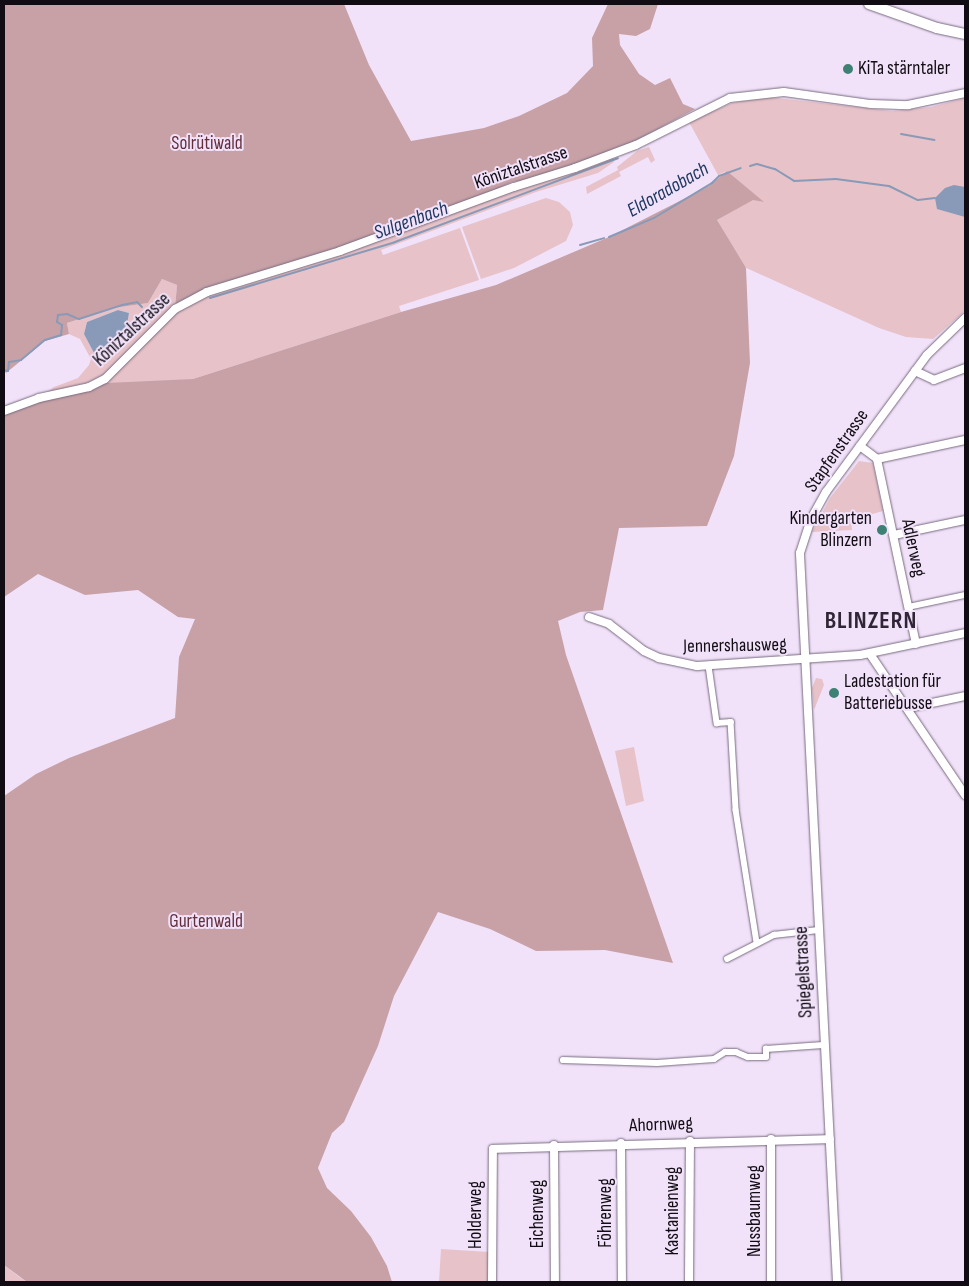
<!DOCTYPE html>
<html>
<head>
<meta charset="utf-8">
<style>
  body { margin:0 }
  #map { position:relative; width:969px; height:1286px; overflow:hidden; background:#f1e2fa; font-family:"Sofia Sans Condensed",sans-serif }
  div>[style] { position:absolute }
  .green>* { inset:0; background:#e7c2c8 }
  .forest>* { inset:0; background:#c8a1a7 }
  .water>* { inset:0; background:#889ab7 }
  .stream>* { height:2px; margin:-1px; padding:0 1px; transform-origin:1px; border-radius:1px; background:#889ab7 }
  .roads { filter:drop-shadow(0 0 1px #776a7e) drop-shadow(0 0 1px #776a7e) }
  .pedestrian>* { height:5.5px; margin:-2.75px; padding:0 2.75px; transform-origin:2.75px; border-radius:2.75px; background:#fff }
  .minor>* { height:8px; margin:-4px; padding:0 4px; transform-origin:4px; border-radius:4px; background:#fff }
  .tertiary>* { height:10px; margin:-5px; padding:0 5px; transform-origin:5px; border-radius:5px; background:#fff }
  .dots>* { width:14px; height:14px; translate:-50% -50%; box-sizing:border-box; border:2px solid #f1e2fa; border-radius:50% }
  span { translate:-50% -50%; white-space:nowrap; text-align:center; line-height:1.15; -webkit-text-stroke:4px #f1e2fa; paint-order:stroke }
  .poi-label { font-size:19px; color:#110c13 }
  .left { translate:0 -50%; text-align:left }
  .right { translate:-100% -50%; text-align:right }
  .park-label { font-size:19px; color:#642f3b }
  .street-label { font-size:19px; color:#110c13 }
  .water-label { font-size:20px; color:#1f3860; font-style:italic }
  .district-label { font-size:24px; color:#302536; font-weight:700; letter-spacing:1px }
  .frame { position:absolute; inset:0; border:5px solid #110c13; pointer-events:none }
</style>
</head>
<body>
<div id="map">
  <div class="green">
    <i style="clip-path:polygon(768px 97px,892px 111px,931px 107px,965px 98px,965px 311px,933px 339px,906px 337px,879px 328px,742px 266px,717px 220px,753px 199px,763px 202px,727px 171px,718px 175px,689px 122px,732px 103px)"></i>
    <i style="clip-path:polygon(649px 147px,655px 160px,651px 163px,648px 157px,619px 172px,621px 176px,587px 194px,586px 187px,618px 170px,617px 167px,637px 151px)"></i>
    <i style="clip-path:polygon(evenodd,612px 154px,614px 162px,598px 173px,536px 192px,381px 250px,383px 255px,460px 228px,479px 280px,399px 306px,401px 312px,193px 379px,39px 398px,54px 387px,78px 378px,89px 365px,91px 359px,80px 339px,69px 334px,67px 323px,114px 308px,148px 303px,162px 279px,177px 285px,175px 308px,194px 298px,445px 212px,512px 182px,549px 177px,612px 154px,118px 310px,129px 313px,127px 325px,108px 349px,94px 353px,84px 334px,87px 322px,118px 310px)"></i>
    <i style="clip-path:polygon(546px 198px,559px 202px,570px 212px,573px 225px,566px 241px,514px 268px,481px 279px,462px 227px)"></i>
    <i style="clip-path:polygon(859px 461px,873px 463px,883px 511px,851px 520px,852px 530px,812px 532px,830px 498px)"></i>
    <i style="clip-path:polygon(816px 678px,822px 679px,824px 685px,814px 710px,812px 688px)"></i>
    <i style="clip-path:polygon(634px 747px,644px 801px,626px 806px,615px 751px)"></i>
    <i style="clip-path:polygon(441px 1249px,489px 1252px,489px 1282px,439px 1282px)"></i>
    <i style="clip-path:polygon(4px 1265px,18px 1276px,27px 1282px,4px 1282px)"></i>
  </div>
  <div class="forest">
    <i style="clip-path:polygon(4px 4px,344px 4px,369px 65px,411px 141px,484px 128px,519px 116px,567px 93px,593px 66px,592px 38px,608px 4px,658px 4px,650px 29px,636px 36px,619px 34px,620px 45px,639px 74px,655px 85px,670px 78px,683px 104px,695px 109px,612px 154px,549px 177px,512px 182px,445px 212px,207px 292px,175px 308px,177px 285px,162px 279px,148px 303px,114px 308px,67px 323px,69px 334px,45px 341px,6px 373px,4px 370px)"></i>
    <i style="clip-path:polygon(727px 171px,764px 202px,753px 200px,717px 220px,746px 268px,750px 363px,734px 456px,707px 526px,619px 528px,603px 610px,580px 612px,558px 621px,566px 655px,673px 963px,605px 950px,536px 951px,490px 929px,438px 912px,394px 996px,378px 1046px,344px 1122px,332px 1133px,318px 1168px,327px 1188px,351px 1211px,371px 1237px,387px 1266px,392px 1282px,27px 1282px,4px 1265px,4px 796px,36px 774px,69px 758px,175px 718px,179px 657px,195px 619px,178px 617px,138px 590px,85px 595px,38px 574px,4px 597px,4px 411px,39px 398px,107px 383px,193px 379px,401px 312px,496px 285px,609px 237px,709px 186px)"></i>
  </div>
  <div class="water">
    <i style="clip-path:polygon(954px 185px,965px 187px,965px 217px,937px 209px,935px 198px,945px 188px)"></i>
    <i style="clip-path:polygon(118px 310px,129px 313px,127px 325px,108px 349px,94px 353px,84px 334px,87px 322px)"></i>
  </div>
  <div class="stream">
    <i style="left:901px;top:134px;width:34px;rotate:10deg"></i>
    <i style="left:757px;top:164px;width:19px;rotate:16deg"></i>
    <i style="left:775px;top:169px;width:22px;rotate:32deg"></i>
    <i style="left:794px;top:181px;width:42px;rotate:-2.7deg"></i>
    <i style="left:836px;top:179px;width:53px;rotate:7.5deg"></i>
    <i style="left:889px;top:186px;width:32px;rotate:26deg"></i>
    <i style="left:918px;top:200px;width:17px;rotate:-7deg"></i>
    <i style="left:750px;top:166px;width:7px;rotate:-16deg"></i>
    <i style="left:609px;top:237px;width:49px;rotate:-22.9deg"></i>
    <i style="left:654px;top:218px;width:68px;rotate:-31.1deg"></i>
    <i style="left:712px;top:183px;width:10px;rotate:-45deg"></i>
    <i style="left:719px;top:176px;width:23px;rotate:-20deg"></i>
    <i style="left:580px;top:245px;width:25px;rotate:-16deg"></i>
    <i style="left:210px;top:298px;width:193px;rotate:-16.8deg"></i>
    <i style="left:395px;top:242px;width:238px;rotate:-20.6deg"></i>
    <i style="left:4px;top:370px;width:4px;rotate:14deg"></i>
    <i style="left:8px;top:371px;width:9px;rotate:-84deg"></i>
    <i style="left:9px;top:362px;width:12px;rotate:-9deg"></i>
    <i style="left:21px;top:360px;width:31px;rotate:-40deg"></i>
    <i style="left:45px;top:340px;width:17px;rotate:-17deg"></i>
    <i style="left:61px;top:335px;width:10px;rotate:-84deg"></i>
    <i style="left:62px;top:325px;width:6px;rotate:-149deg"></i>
    <i style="left:57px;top:322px;width:7px;rotate:-82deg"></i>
    <i style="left:58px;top:315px;width:9px;rotate:-6deg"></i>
    <i style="left:67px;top:314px;width:13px;rotate:23deg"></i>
    <i style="left:79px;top:319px;width:45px;rotate:-18deg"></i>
    <i style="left:122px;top:305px;width:15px;rotate:-11deg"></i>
    <i style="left:137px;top:302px;width:7px;rotate:45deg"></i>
  </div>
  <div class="roads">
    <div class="pedestrian">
      <i style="left:908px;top:607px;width:58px;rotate:-11.9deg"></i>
      <i style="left:709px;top:666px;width:58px;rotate:82deg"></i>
      <i style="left:717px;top:723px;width:14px;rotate:-4deg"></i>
      <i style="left:731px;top:722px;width:88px;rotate:86.7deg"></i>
      <i style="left:736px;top:810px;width:135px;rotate:81deg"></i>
      <i style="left:727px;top:959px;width:53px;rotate:-27.1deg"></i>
      <i style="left:774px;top:935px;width:44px;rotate:-6.5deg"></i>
      <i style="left:563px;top:1060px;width:94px;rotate:1.8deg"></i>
      <i style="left:657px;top:1063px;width:57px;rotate:-4deg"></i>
      <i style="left:714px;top:1059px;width:13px;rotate:-32deg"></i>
      <i style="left:725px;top:1052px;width:11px"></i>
      <i style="left:736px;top:1052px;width:13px;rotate:23deg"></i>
      <i style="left:748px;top:1057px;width:18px"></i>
      <i style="left:766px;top:1057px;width:8px;rotate:-90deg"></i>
      <i style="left:766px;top:1049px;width:57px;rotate:-4deg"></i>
    </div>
    <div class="minor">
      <i style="left:915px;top:371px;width:21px;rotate:25deg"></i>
      <i style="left:934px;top:380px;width:33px;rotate:-21deg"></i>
      <i style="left:4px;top:411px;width:37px;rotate:-20deg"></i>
      <i style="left:39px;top:398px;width:51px;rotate:-12.4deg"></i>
      <i style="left:89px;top:387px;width:18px;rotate:-27deg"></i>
      <i style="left:105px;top:379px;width:99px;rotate:-45deg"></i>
      <i style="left:175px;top:309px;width:36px;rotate:-28deg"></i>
      <i style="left:207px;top:292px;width:139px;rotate:-17.1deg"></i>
      <i style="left:340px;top:251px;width:185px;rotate:-20.2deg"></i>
      <i style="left:514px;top:187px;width:64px;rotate:-17.3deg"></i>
      <i style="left:575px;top:168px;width:65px;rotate:-20.7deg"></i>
      <i style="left:636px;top:145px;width:105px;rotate:-26.6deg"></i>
      <i style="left:730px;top:98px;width:54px;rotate:-6.3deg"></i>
      <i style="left:784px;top:92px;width:88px;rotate:7.9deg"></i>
      <i style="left:871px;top:104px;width:37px;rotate:2deg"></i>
      <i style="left:908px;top:105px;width:58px;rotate:-11.9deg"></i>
      <i style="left:860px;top:446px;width:21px;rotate:37deg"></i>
      <i style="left:877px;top:459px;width:90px;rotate:-12.2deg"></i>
      <i style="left:877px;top:459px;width:189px;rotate:78.1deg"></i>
      <i style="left:894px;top:535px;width:73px;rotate:-11.9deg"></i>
      <i style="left:589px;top:617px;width:21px;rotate:19deg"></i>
      <i style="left:609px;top:624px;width:44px;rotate:37.6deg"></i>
      <i style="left:644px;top:651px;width:17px;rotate:25deg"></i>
      <i style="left:659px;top:658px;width:39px;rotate:12deg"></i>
      <i style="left:697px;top:666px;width:163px;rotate:-3.9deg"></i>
      <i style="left:860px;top:655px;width:107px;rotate:-11.8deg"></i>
      <i style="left:870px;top:654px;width:170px;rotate:56deg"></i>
      <i style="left:908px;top:708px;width:58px;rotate:-11.9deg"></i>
      <i style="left:771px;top:1139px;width:143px;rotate:90deg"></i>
      <i style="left:621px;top:1143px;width:139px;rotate:89.6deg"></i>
      <i style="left:554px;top:1145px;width:137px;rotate:89.6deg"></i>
      <i style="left:492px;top:1282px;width:133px;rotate:-89.6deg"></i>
      <i style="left:493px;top:1149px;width:337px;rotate:-1.7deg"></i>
      <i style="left:689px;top:1282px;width:141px;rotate:-89.6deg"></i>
      <i style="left:837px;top:1282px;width:730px;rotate:-92.91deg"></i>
      <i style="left:800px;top:553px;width:36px;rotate:-72deg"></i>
      <i style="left:811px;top:519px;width:31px;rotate:-61deg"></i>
      <i style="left:826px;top:492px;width:170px;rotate:-53.6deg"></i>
      <i style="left:927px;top:355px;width:53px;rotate:-44.2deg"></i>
    </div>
    <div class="tertiary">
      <i style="left:869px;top:4px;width:72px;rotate:19.4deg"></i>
      <i style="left:937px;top:28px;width:29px;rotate:12deg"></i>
    </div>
  </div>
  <div class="dots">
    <i style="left:848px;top:69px;background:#3e8174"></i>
    <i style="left:882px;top:530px;background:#3e8174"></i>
    <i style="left:834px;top:693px;background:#3e8174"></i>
  </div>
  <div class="poi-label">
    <span class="left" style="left:858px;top:69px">KiTa stärntaler</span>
    <span class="right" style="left:872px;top:530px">Kindergarten<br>Blinzern</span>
    <span class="left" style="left:844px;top:693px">Ladestation für<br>Batteriebusse</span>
  </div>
  <div class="park-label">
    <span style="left:207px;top:144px">Solrütiwald</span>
    <span style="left:206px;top:922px">Gurtenwald</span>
  </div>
  <div class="street-label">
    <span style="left:521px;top:168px;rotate:-19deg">Köniztalstrasse</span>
    <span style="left:132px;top:330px;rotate:-43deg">Köniztalstrasse</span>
    <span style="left:837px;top:451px;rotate:-55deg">Stapfenstrasse</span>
    <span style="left:913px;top:548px;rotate:78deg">Adlerweg</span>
    <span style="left:735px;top:646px;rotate:-1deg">Jennershausweg</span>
    <span style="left:804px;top:972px;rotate:-93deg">Spiegelstrasse</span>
    <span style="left:661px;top:1125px;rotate:-2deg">Ahornweg</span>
    <span style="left:673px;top:1211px;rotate:-90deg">Kastanienweg</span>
    <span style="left:755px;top:1211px;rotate:-90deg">Nussbaumweg</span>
    <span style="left:606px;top:1213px;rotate:-90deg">Föhrenweg</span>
    <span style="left:538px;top:1214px;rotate:-90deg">Eichenweg</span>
    <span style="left:476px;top:1215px;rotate:-90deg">Holderweg</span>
  </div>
  <div class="water-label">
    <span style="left:668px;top:190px;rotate:-30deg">Eldoradobach</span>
    <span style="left:411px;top:221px;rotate:-20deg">Sulgenbach</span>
  </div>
  <div class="district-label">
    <span style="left:871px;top:621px">BLINZERN</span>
  </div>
  <div class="frame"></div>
</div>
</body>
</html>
